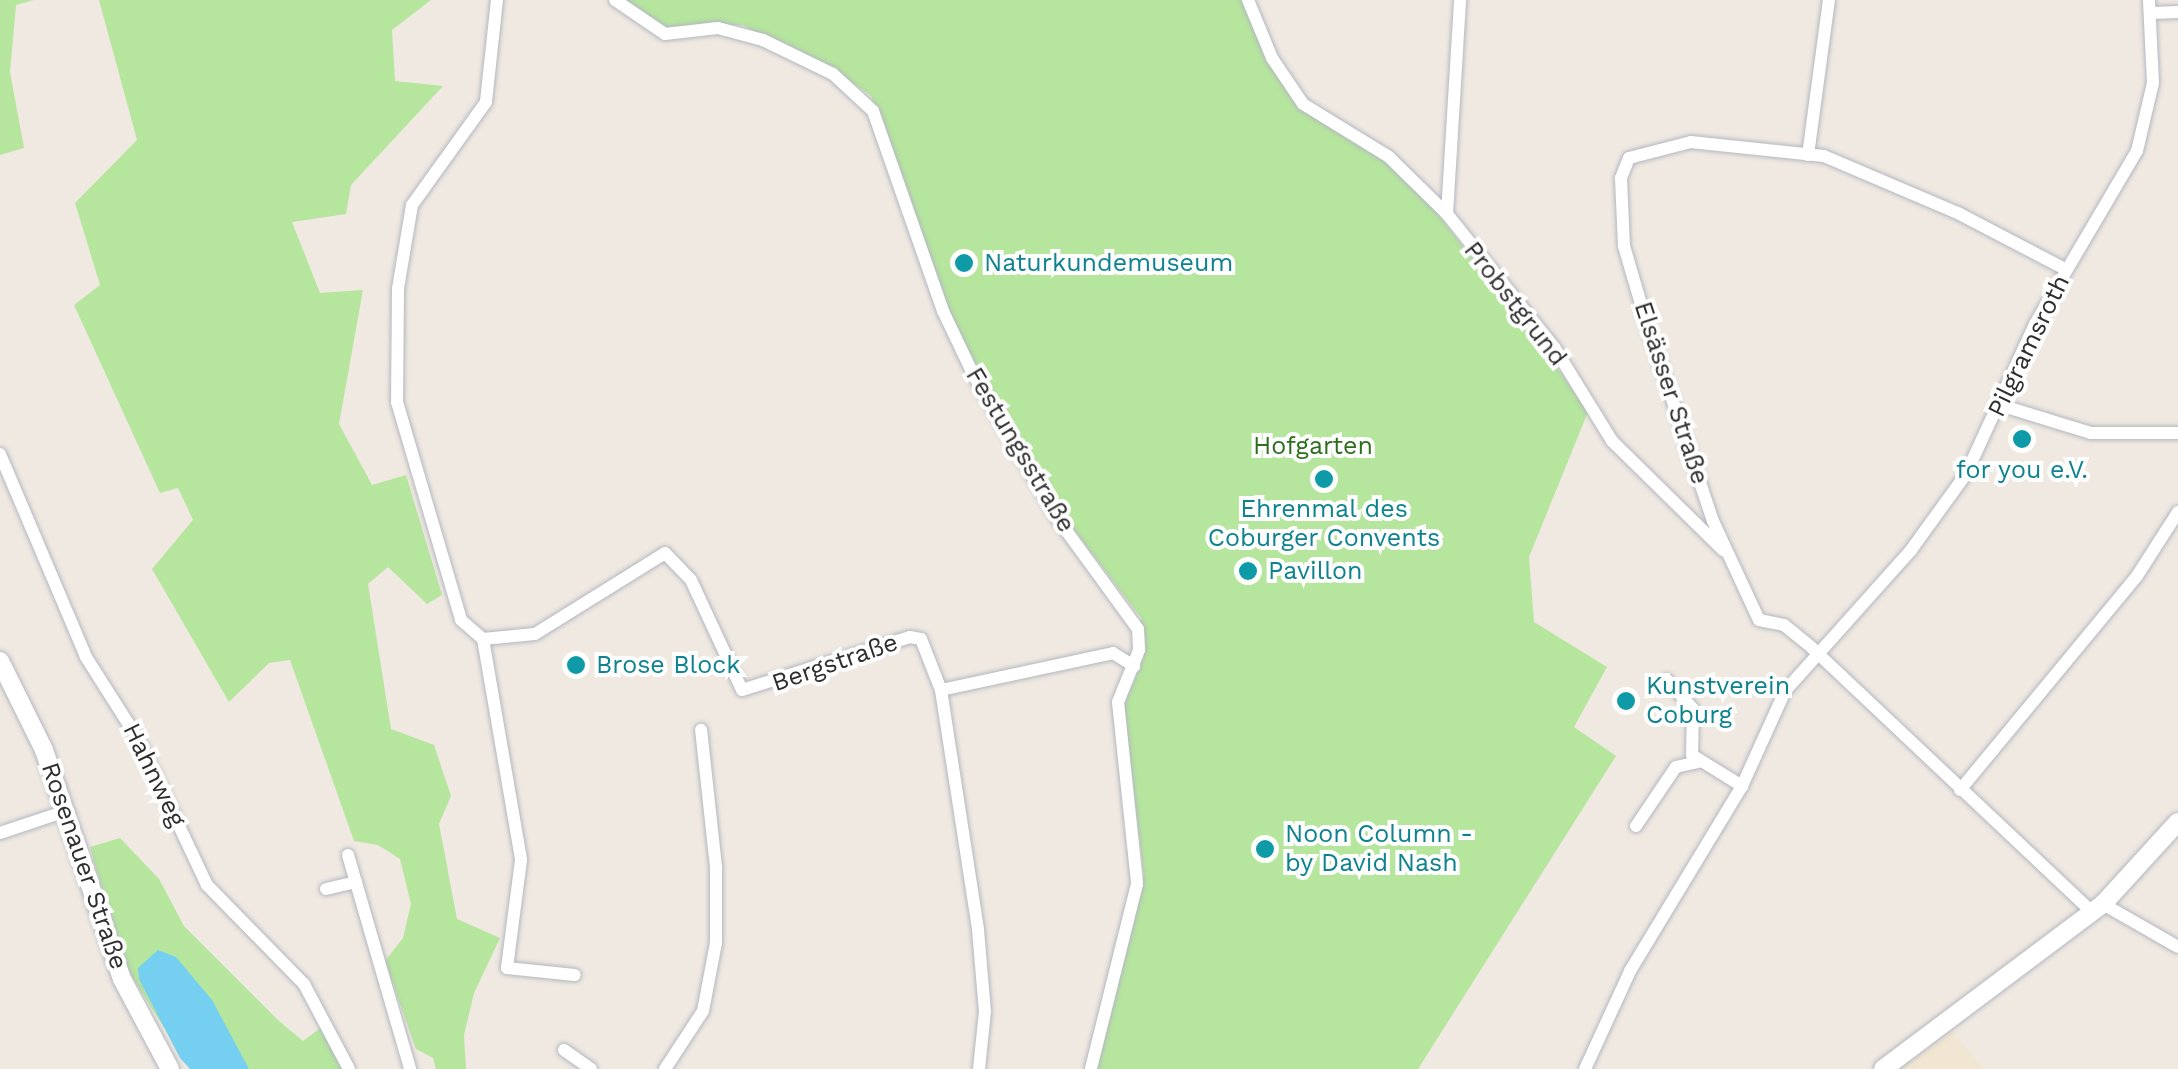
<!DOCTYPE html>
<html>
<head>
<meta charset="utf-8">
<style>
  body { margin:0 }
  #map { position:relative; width:2178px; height:1069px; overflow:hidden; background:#efe9e1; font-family:"Work Sans",sans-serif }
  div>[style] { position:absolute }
  .education>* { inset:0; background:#f0e6d1 }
  .green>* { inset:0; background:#b6e59e }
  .water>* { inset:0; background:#75cff0 }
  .roads { filter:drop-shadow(0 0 2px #b4b7c1) drop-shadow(0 0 2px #b4b7c1) }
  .street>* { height:12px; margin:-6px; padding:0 6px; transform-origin:6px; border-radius:6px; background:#fff }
  .secondary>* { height:18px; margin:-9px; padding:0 9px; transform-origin:9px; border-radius:9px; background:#fff }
  .dots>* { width:28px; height:28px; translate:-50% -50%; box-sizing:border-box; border:5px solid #fff; border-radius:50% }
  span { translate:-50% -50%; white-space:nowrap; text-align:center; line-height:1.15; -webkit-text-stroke:8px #fff; paint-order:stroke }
  .culture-label { font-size:25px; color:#0d838f }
  .left { translate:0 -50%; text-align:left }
  .street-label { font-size:25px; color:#2e2e2e }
  .park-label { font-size:25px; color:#2c6e1b }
</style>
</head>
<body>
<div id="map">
  <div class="education">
    <i style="clip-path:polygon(1953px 1032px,1984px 1069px,1900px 1069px)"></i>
  </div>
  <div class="green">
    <i style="clip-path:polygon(0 0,34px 0,16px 5px,10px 72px,24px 148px,0 155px)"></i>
    <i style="clip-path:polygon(99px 0,431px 0,392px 30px,395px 81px,443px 86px,351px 185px,346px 214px,292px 222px,320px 293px,363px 290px,339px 424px,372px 485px,406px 475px,442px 595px,427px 604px,388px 567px,368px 584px,391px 729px,434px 745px,451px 796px,439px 824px,457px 919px,500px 938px,474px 993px,464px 1035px,466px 1069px,436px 1069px,433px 1058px,416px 1049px,385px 961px,403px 938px,411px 904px,400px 859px,378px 845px,354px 841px,290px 660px,269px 663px,229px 702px,152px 569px,193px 520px,178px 488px,160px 493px,74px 305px,100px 285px,75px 203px,137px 140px)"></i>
    <i style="clip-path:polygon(620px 0,1244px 0,1285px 87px,1385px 160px,1425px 198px,1552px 360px,1588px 412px,1529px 557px,1534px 622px,1607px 667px,1574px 727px,1616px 756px,1418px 1069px,1096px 1069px,1144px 875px,1123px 708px,1144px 657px,1141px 618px,1063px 515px,958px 333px,871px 96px,831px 67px,742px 25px,656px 27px)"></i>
    <i style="clip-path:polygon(120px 838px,159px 879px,184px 926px,279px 1021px,303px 1041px,323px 1026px,343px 1069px,190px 1069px,129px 972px,95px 866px,90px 847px)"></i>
  </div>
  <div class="water">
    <i style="clip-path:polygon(158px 950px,176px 957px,212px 1000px,249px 1069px,190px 1069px,180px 1058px,139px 979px,138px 968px)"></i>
  </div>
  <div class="roads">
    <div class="street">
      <i style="left:497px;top:0;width:103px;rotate:96.2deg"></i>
      <i style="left:486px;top:102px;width:127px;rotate:125.7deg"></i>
      <i style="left:412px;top:205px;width:85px;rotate:99.5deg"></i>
      <i style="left:398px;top:289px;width:113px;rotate:90.5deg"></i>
      <i style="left:397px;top:402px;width:227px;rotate:73.6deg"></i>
      <i style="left:461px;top:620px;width:29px;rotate:41deg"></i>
      <i style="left:483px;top:639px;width:52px;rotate:-5.5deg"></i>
      <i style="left:535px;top:634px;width:153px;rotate:-31.9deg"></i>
      <i style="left:665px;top:553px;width:37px;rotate:46deg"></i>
      <i style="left:691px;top:580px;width:121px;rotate:65.1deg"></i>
      <i style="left:742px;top:690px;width:176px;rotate:-17.5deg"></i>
      <i style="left:910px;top:637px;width:11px;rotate:10deg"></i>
      <i style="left:921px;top:639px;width:55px;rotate:68.6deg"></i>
      <i style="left:941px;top:690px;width:243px;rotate:81.2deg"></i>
      <i style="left:978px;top:930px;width:81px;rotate:85.1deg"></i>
      <i style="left:985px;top:1011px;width:58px;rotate:95.9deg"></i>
      <i style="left:615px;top:0;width:60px;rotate:34.2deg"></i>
      <i style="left:665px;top:34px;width:53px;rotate:-6.5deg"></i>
      <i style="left:718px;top:28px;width:47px;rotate:14.9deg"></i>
      <i style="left:763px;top:40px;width:78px;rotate:25.9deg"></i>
      <i style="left:833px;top:74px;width:54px;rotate:42.8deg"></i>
      <i style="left:873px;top:111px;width:212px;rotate:70.7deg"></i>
      <i style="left:943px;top:311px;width:72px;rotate:64.5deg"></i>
      <i style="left:974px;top:376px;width:164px;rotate:59.7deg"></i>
      <i style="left:1057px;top:518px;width:137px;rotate:53.9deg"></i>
      <i style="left:1138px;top:629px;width:21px;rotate:87deg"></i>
      <i style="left:1139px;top:650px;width:56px;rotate:112deg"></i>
      <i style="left:1118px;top:702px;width:183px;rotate:84deg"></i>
      <i style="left:1137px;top:884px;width:191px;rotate:104deg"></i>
      <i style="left:1248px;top:0;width:63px;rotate:67.5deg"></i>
      <i style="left:1272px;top:58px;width:55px;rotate:56deg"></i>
      <i style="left:1303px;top:104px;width:101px;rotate:31.6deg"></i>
      <i style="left:1389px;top:157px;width:81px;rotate:44.5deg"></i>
      <i style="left:1447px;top:214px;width:171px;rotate:51.2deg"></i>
      <i style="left:1554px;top:347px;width:110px;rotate:58.3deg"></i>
      <i style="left:1612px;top:441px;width:156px;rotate:44.5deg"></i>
      <i style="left:2151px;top:13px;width:27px;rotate:-2deg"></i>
      <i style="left:1808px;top:155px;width:156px;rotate:-82.3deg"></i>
      <i style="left:1447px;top:214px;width:214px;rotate:-86.5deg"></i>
      <i style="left:2065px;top:269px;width:119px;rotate:-152.4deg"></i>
      <i style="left:1960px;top:214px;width:148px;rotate:-156.9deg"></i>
      <i style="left:1824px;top:156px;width:134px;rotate:-174deg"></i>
      <i style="left:1691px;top:142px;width:64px;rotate:165.5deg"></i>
      <i style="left:1629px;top:158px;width:22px;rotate:112deg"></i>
      <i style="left:1621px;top:178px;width:68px;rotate:87.5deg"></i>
      <i style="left:1624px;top:246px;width:75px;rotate:73.7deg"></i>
      <i style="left:1645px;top:318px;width:214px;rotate:71.5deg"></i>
      <i style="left:1713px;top:521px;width:109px;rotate:65.1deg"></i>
      <i style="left:1759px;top:620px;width:25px;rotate:11deg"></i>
      <i style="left:1784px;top:625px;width:36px;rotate:39deg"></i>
      <i style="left:1812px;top:648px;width:385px;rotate:43.3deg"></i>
      <i style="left:2000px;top:405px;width:95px;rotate:17.1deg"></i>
      <i style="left:2091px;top:433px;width:87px"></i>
      <i style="left:0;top:454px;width:220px;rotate:67deg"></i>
      <i style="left:86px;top:657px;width:97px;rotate:57.6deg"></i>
      <i style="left:138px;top:739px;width:161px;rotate:64.7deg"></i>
      <i style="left:207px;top:885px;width:139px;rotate:45.6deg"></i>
      <i style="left:304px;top:984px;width:96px;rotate:62.1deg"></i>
      <i style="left:483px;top:639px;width:224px;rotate:80.2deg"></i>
      <i style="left:521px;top:860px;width:109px;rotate:97.4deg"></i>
      <i style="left:507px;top:968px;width:68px;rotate:5.9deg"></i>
      <i style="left:1667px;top:680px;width:39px;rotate:48deg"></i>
      <i style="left:1693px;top:709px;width:46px;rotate:91.2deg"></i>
      <i style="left:1692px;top:755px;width:59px;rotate:31.8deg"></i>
      <i style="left:941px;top:690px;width:176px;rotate:-12.1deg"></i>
      <i style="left:1113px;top:653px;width:25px;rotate:32deg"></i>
      <i style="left:1960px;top:790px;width:278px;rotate:-50.4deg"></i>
      <i style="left:2137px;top:576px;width:76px;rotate:-57.4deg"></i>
      <i style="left:1636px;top:826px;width:71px;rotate:-55.9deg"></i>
      <i style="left:1676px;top:767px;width:23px;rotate:-13deg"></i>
      <i style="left:0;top:833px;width:70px;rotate:-18.4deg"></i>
      <i style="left:348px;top:855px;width:223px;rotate:73.8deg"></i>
      <i style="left:326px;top:889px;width:31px;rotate:-13deg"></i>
      <i style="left:2103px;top:904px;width:86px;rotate:29.8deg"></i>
      <i style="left:564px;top:1050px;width:33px;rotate:35deg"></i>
      <i style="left:665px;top:1069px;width:69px;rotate:-56.8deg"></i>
      <i style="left:703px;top:1011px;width:69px;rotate:-79.2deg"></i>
      <i style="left:716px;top:943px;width:76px;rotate:-90deg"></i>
      <i style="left:716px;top:867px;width:138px;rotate:-96.2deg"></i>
      <i style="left:1585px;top:1069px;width:108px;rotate:-65.3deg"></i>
      <i style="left:1630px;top:971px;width:216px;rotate:-58.8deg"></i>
      <i style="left:1742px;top:786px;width:104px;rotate:-65.6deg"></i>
      <i style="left:1785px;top:691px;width:189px;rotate:-48.2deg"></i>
      <i style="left:1911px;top:550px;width:94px;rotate:-54.1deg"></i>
      <i style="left:1966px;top:474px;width:165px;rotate:-65.3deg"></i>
      <i style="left:2035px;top:324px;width:201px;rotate:-59.5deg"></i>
      <i style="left:2137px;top:151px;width:70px;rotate:-76.8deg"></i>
      <i style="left:2153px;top:83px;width:83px;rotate:-92.8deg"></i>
    </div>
    <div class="secondary">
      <i style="left:0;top:661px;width:99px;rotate:63.7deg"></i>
      <i style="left:44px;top:750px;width:242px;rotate:71.2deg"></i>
      <i style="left:122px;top:979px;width:102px;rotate:61.9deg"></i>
      <i style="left:1883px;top:1069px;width:275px;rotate:-36.9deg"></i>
      <i style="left:2103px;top:904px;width:111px;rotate:-47.6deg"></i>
    </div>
  </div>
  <div class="dots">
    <i style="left:964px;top:263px;background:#0f9aa8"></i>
    <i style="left:2022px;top:439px;background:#0f9aa8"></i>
    <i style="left:1324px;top:479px;background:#0f9aa8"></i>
    <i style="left:1248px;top:571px;background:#0f9aa8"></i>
    <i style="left:576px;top:665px;background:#0f9aa8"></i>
    <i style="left:1626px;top:701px;background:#0f9aa8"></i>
    <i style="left:1265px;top:849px;background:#0f9aa8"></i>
  </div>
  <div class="culture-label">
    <span class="left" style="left:984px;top:263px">Naturkundemuseum</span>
    <span style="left:2022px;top:470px">for you e.V.</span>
    <span style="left:1324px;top:524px">Ehrenmal des<br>Coburger Convents</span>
    <span class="left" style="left:1268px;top:571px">Pavillon</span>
    <span class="left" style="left:596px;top:665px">Brose Block</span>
    <span class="left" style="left:1646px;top:701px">Kunstverein<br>Coburg</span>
    <span class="left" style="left:1285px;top:849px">Noon Column -<br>by David Nash</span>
  </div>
  <div class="street-label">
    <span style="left:1515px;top:304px;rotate:52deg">Probstgrund</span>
    <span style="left:2029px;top:346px;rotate:-64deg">Pilgramsroth</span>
    <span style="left:1671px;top:393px;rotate:72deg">Elsässer Straße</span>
    <span style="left:1020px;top:450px;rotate:59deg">Festungsstraße</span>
    <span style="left:835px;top:663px;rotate:-19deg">Bergstraße</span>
    <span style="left:154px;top:775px;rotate:64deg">Hahnweg</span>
    <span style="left:84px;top:866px;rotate:71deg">Rosenauer Straße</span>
  </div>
  <div class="park-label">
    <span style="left:1313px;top:446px">Hofgarten</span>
  </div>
</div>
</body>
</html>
